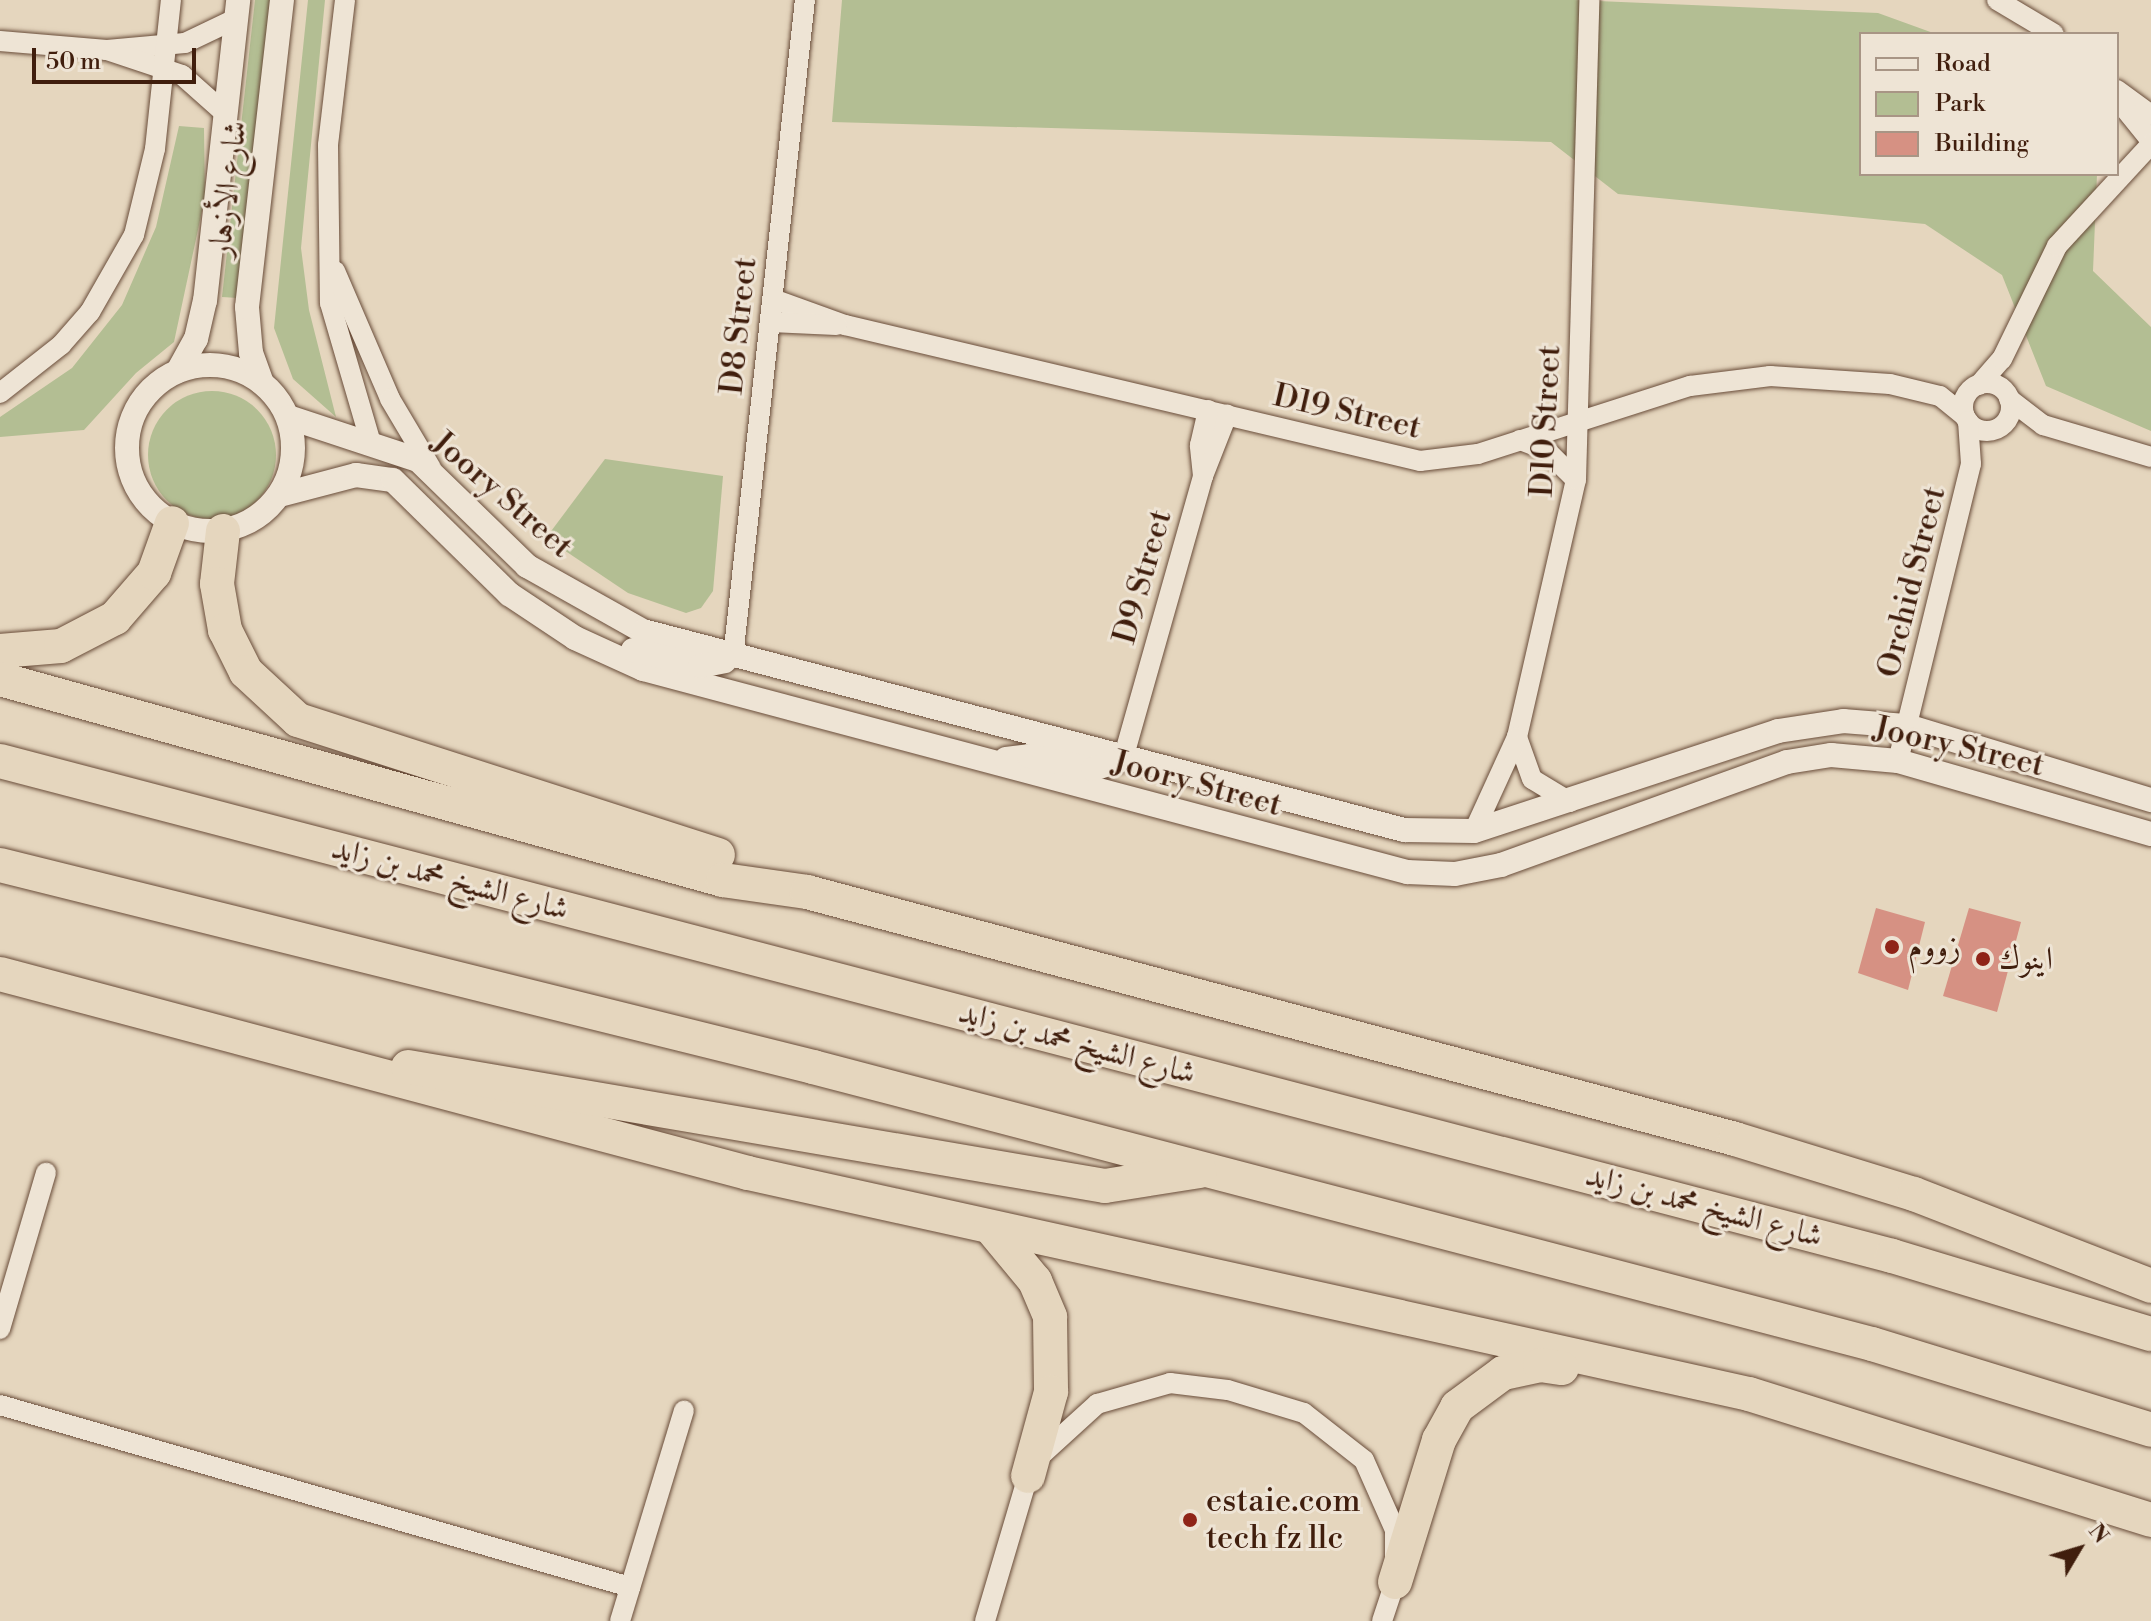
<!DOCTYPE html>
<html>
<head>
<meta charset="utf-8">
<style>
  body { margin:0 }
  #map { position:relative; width:2151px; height:1621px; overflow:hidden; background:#e5d6be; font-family:"Libre Bodoni",Amiri,serif }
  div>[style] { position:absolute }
  .green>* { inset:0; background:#b3be93 }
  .round { border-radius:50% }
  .building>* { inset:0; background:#d69183 }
  .roads { filter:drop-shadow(0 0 2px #694c39) drop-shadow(0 0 2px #694c39) }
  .minor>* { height:20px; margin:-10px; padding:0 10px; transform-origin:10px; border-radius:10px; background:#eee4d5 }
  .minor>.ring { margin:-10px; padding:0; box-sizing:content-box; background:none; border:20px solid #eee4d5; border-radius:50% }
  .tertiary>* { height:24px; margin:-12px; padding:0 12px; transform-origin:12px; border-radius:12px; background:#eee4d5 }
  .tertiary>.ring { margin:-12px; padding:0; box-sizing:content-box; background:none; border:24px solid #eee4d5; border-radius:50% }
  .motorway>* { height:34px; margin:-17px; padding:0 17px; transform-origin:17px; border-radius:17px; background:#e5d6be }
  .dots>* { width:22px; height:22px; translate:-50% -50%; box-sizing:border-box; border:4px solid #eee4d5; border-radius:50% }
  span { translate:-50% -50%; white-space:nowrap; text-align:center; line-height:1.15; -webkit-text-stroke:6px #eee4d5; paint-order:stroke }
  .street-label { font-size:32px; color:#401e0d }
  .poi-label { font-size:32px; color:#401e0d }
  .left { translate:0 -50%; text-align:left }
  .legend { position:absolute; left:1859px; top:32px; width:260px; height:144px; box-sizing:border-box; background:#eee4d5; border:2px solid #a89585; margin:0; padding:10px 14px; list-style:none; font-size:24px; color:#401e0d }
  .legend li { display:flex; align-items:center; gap:16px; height:40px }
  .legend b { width:40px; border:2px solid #a89585 }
  .north { position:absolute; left:2039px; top:1509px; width:80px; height:80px; -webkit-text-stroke:6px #eee4d5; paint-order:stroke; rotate:52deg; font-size:22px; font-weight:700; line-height:32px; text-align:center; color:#401e0d }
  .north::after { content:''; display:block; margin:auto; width:28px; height:36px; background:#401e0d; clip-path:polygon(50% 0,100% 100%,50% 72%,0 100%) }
  .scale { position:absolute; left:32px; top:48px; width:164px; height:36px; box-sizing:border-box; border:4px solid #401e0d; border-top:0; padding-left:10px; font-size:24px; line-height:28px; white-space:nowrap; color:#401e0d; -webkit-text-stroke:6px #eee4d5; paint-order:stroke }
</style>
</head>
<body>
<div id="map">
  <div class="green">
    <i style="clip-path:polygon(255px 0,271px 0,238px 298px,222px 297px)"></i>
    <i style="clip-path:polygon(308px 0,325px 0,301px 248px,309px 310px,336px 417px,293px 379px,274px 328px)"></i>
    <i style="clip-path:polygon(842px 0,1574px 0,1878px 13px,1936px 34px,1861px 34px,1861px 174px,2097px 174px,2093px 271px,2151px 327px,2151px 431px,2046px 386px,2002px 275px,1925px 224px,1618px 194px,1551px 142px,832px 122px)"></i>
    <i style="clip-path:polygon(179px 126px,204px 128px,205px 197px,174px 342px,136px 373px,84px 430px,0 437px,0 417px,72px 368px,122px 305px,156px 227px)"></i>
    <i class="round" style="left:148px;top:391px;width:128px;height:128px"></i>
    <i style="clip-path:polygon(605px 459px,723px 476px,713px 591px,701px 608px,686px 613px,628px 593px,546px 538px)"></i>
  </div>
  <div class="building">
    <i style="clip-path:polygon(1876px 908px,1925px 922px,1908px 990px,1858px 973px)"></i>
    <i style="clip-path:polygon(1969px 908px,2021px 922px,1997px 1012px,1943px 996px)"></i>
  </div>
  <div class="roads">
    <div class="minor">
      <i style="left:345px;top:0;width:146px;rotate:96.7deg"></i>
      <i style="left:328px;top:145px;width:158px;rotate:89.3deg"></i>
      <i style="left:330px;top:303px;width:146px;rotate:73.7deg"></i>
      <i style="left:1997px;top:0;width:66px;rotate:30.8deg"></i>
      <i style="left:0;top:41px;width:107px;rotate:4.8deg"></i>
      <i style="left:107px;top:50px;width:78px;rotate:-5.1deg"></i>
      <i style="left:185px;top:43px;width:55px;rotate:-25.6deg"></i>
      <i style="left:107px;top:50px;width:79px;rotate:18.4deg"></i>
      <i style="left:182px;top:75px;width:59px;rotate:41.6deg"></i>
      <i style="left:2117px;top:90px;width:42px;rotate:36.3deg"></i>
      <i style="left:2117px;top:99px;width:54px;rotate:51deg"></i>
      <i style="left:335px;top:271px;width:139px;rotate:66.7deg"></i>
      <i style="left:390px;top:399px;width:80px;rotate:59.3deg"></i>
      <i style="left:773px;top:299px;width:77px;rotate:19.9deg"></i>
      <i style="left:845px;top:325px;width:591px;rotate:13.31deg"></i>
      <i style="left:1420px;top:461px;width:58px;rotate:-6.9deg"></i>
      <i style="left:1478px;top:454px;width:223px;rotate:-17.8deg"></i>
      <i style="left:1690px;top:386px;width:81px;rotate:-7.1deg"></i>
      <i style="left:1770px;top:376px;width:120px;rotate:3.8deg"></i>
      <i style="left:1890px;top:384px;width:51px;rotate:13.5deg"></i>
      <i style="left:1940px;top:396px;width:32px;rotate:39deg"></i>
      <i style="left:770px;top:322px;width:67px;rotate:2.6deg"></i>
      <i class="ring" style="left:1963px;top:383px;width:28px;height:28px"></i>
      <i style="left:1979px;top:385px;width:35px;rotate:-49deg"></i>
      <i style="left:2002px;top:359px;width:126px;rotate:-64deg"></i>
      <i style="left:2057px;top:246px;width:139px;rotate:-47.3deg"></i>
      <i style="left:0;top:393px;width:78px;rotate:-38.2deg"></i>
      <i style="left:61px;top:345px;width:44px;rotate:-48.7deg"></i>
      <i style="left:90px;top:312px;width:89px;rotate:-60.3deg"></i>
      <i style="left:134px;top:235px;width:89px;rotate:-76.3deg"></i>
      <i style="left:155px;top:149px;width:150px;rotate:-83.9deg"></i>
      <i style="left:2009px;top:399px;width:43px;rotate:37.4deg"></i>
      <i style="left:2043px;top:425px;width:113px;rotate:16.5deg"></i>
      <i style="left:1520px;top:440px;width:28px;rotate:21deg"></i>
      <i style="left:1546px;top:450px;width:42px;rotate:45deg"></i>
      <i style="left:1203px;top:476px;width:66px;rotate:-68.5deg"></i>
      <i style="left:733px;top:658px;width:662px;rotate:-83.76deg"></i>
      <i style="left:1123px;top:759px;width:294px;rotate:-74.2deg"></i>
      <i style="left:1203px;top:476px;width:31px;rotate:-96deg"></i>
      <i style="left:1200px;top:445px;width:36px;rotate:-77deg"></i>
      <i style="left:1898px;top:761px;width:306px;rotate:-76.2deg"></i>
      <i style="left:1971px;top:464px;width:43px;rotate:-94deg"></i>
      <i style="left:1570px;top:802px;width:44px;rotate:-148.8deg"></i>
      <i style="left:1532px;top:779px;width:45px;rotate:-109.7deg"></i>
      <i style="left:1517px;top:737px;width:264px;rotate:-77.1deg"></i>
      <i style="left:1576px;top:480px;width:480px;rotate:-88.4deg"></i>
      <i style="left:1474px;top:831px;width:103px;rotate:-65.4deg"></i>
      <i style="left:0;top:1329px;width:163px;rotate:-73.6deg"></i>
      <i style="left:0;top:1405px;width:656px;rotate:16.11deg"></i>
      <i style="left:620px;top:1621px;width:220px;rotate:-73.1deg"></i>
      <i style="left:985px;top:1621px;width:151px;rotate:-73.5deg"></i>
      <i style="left:1028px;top:1476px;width:25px;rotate:-58deg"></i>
      <i style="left:1041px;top:1455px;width:76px;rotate:-42.3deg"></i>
      <i style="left:1097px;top:1404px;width:76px;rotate:-16deg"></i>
      <i style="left:1170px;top:1383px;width:58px;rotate:6.9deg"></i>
      <i style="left:1228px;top:1390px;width:79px;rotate:16.8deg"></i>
      <i style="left:1304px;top:1413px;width:76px;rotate:38.1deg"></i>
      <i style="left:1364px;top:1460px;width:77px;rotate:66.1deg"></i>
      <i style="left:1395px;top:1530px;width:52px;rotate:90deg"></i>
      <i style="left:1395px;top:1582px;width:41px;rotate:108.4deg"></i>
    </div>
    <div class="tertiary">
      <i class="ring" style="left:127px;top:365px;width:142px;height:142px"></i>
      <i style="left:178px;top:371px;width:37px;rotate:-61deg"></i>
      <i style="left:196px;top:339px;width:39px;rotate:-77deg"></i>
      <i style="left:205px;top:301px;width:303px;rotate:-83.7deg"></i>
      <i style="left:262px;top:383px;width:32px;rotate:-110deg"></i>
      <i style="left:251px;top:353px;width:46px;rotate:-95deg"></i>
      <i style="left:247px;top:307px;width:309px;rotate:-83.5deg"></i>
      <i style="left:288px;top:417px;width:137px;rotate:18.3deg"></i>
      <i style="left:418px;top:460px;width:152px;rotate:44.2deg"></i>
      <i style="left:527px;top:566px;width:133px;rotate:29.3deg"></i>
      <i style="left:643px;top:631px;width:787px;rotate:14.65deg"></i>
      <i style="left:1404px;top:830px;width:70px;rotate:0.8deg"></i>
      <i style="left:1474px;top:831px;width:320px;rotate:-18.2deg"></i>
      <i style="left:1778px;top:731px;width:66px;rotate:-8.7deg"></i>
      <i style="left:1843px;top:721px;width:64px;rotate:4.5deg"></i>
      <i style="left:1907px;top:726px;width:255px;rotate:16.9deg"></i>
      <i style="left:280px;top:495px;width:79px;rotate:-14.7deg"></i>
      <i style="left:356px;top:475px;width:37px;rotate:8deg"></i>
      <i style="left:393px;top:480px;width:163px;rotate:44.5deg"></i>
      <i style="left:509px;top:594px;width:79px;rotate:33.7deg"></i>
      <i style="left:575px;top:638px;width:75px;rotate:24.5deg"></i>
      <i style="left:643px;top:669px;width:791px;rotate:14.88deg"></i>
      <i style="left:1407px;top:872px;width:48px;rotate:2.4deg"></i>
      <i style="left:1455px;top:874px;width:47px;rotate:-11.1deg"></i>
      <i style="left:1501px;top:865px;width:304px;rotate:-19.8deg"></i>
      <i style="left:1787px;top:762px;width:45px;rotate:-9deg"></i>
      <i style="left:1831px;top:755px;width:67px;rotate:5.1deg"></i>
      <i style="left:1898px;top:761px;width:263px;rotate:16.1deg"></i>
      <i style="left:633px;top:650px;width:69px;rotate:13.4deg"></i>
      <i style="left:700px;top:666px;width:25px;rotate:-11deg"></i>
      <i style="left:1006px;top:759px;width:23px;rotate:-7deg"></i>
      <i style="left:1029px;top:756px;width:65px;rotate:11.5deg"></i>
      <i style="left:1093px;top:769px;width:32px;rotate:-18deg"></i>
    </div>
    <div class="motorway">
      <i style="left:223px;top:531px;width:53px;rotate:96.5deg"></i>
      <i style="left:217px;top:584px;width:47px;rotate:80.1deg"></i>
      <i style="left:225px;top:630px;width:47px;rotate:63.4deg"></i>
      <i style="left:246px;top:672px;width:71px;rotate:42.7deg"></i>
      <i style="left:298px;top:720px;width:441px;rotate:17.8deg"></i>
      <i style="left:0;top:651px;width:61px;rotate:-4.7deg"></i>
      <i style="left:61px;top:646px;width:61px;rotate:-27.4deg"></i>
      <i style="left:115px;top:618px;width:60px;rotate:-49.1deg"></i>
      <i style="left:154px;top:573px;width:53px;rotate:-70.2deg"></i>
      <i style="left:0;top:679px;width:750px;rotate:15.54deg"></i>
      <i style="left:723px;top:880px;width:85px;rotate:8.1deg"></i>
      <i style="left:807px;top:892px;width:960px;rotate:14.9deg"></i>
      <i style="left:1735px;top:1139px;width:187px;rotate:17.1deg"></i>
      <i style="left:1914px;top:1194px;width:254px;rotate:21.2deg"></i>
      <i style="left:0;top:761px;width:1956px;rotate:14.66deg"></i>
      <i style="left:1892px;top:1256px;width:270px;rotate:16.8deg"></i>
      <i style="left:0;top:865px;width:838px;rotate:13.95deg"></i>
      <i style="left:813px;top:1067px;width:1095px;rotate:14.66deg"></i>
      <i style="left:1872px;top:1344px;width:292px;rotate:17.1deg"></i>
      <i style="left:0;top:974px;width:774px;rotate:14.9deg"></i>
      <i style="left:748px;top:1173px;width:1025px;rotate:12.45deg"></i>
      <i style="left:1749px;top:1394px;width:421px;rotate:17.4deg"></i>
      <i style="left:408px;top:1067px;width:707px;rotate:9.69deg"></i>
      <i style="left:1105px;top:1186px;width:96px;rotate:-9deg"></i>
      <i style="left:991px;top:1228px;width:69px;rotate:50.3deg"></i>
      <i style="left:1035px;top:1281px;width:39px;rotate:67deg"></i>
      <i style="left:1050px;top:1317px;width:75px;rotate:89.2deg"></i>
      <i style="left:1051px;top:1392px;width:87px;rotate:105.3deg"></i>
      <i style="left:1395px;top:1582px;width:149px;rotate:-72.8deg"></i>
      <i style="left:1439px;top:1440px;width:38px;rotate:-61deg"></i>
      <i style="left:1457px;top:1407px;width:57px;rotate:-36.5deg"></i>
      <i style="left:1503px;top:1373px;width:38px;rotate:-12deg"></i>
      <i style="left:1540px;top:1365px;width:22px;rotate:8deg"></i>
    </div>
  </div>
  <div class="dots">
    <i style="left:1892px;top:947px;background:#8f2418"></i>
    <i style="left:1983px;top:959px;background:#8f2418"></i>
    <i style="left:1190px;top:1520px;background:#8f2418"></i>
  </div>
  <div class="street-label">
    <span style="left:228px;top:189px;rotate:-83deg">شارع الأزهار</span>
    <span style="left:739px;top:326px;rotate:-84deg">D8 Street</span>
    <span style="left:1347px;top:412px;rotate:13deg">D19 Street</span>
    <span style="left:1546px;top:421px;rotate:-87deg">D10 Street</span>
    <span style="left:502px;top:495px;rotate:41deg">Joory Street</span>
    <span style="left:1143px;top:577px;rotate:-74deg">D9 Street</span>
    <span style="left:1912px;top:582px;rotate:-76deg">Orchid Street</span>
    <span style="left:1959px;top:747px;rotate:13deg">Joory Street</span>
    <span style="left:1197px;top:784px;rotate:15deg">Joory Street</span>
    <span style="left:450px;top:879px;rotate:15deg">شارع الشيخ محمد بن زايد</span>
    <span style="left:1077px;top:1043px;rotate:15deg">شارع الشيخ محمد بن زايد</span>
    <span style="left:1704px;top:1206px;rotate:15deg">شارع الشيخ محمد بن زايد</span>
  </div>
  <div class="poi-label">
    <span class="left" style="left:1908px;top:947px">زووم</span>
    <span class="left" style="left:1999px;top:959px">اينوك</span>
    <span class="left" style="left:1206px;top:1520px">estaie.com<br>tech fz llc</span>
  </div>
  <ul class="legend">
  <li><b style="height:10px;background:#eee4d5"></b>Road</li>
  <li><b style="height:22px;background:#b3be93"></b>Park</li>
  <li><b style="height:22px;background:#d69183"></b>Building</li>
  </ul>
  <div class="north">N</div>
  <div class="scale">50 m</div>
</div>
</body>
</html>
